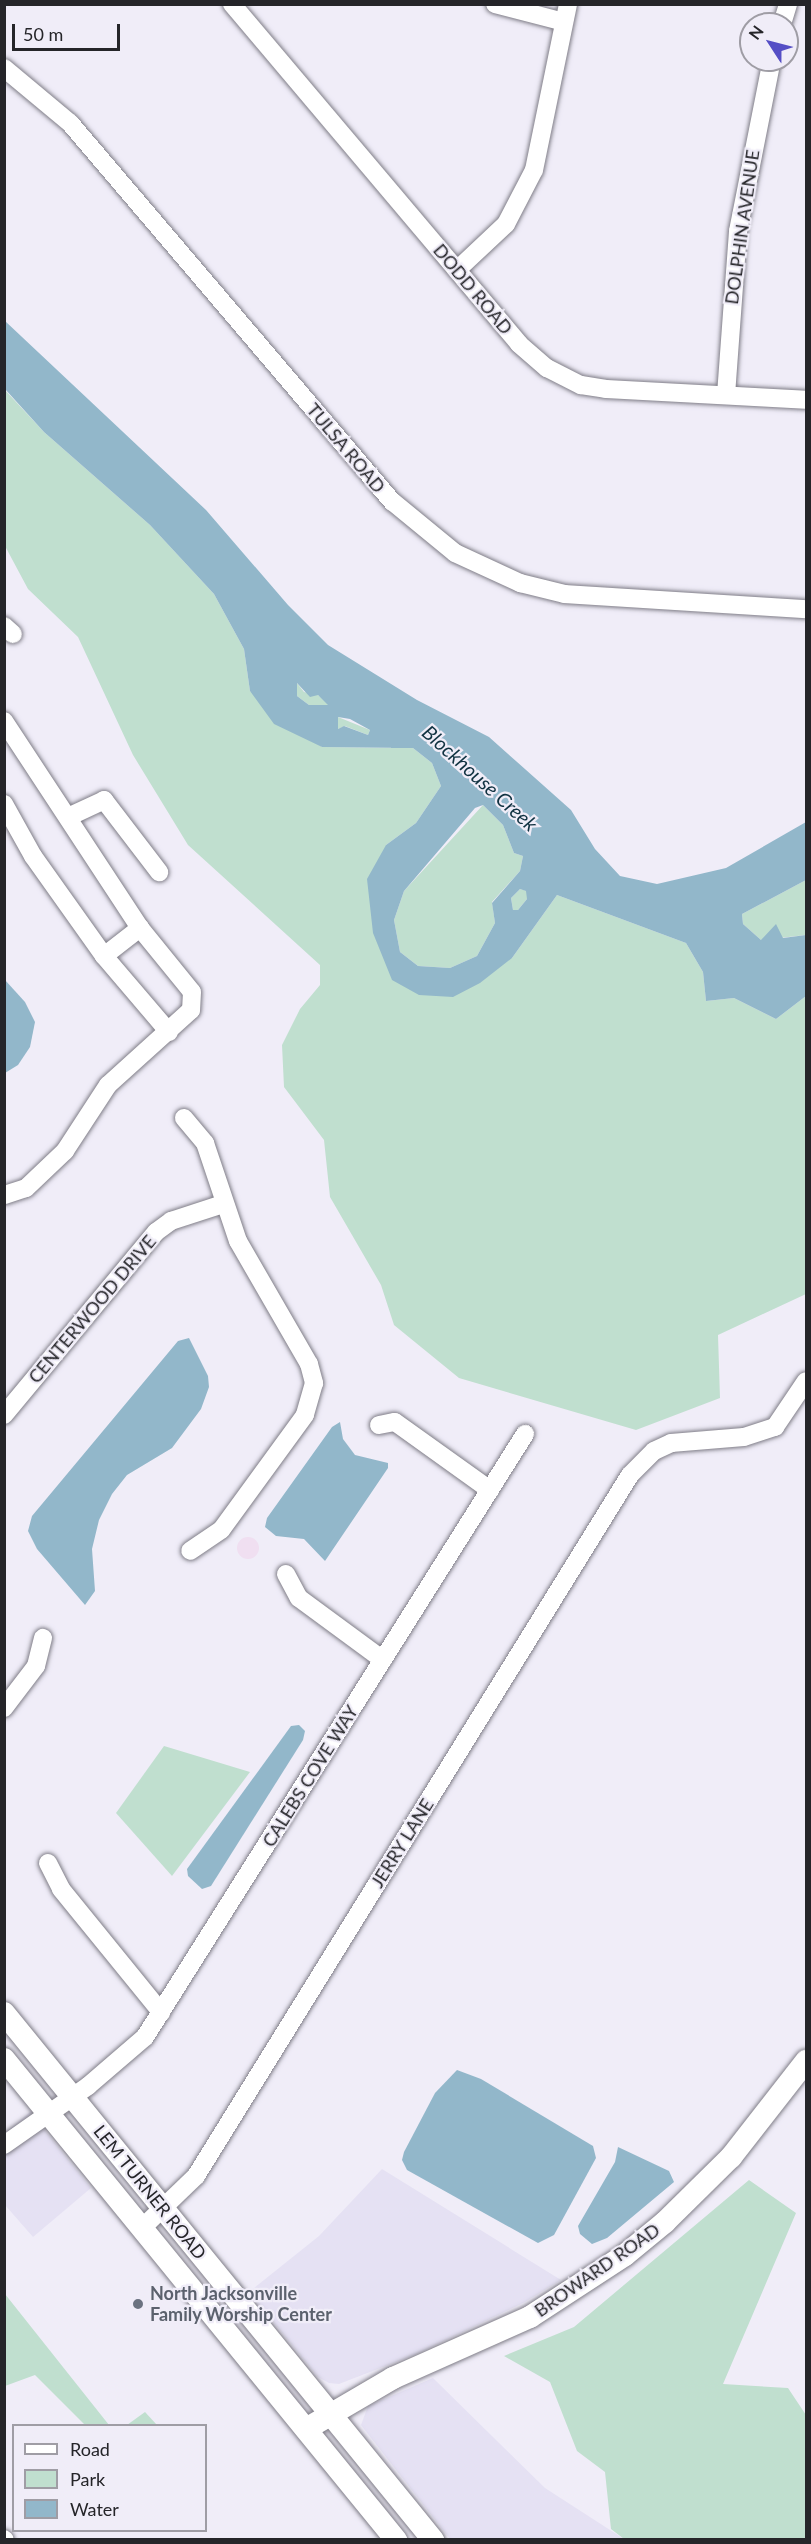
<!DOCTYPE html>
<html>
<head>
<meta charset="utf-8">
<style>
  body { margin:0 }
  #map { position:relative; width:811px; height:2544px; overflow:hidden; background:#f0edf8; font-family:Lato,sans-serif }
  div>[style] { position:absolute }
  .built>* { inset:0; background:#e5e1f3 }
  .industrial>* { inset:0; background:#f0dff1 }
  .round { border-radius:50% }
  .green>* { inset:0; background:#c0dfcf }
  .water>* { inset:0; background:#92b7ca }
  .roads { filter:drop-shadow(0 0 2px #7f7d87) drop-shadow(0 0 2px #7f7d87) }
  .minor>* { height:18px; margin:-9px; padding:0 9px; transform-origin:9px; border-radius:9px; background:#fff }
  .major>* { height:22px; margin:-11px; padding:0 11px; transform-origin:11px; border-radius:11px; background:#fff }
  .dots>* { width:16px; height:16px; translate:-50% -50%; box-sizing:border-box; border:3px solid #f0edf8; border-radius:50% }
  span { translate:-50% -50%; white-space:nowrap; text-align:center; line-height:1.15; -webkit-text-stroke:4.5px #f0edf8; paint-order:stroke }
  .street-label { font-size:18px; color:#252529 }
  .worship-label { font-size:18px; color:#5b616d; font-weight:700 }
  .left { translate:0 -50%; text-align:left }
  .water-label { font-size:20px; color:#103241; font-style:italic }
  .frame { position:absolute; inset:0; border:6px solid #252529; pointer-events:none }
  .legend { position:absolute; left:12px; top:2424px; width:195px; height:108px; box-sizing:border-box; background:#f0edf8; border:2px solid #9f9da5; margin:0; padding:8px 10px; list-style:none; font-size:18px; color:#252529 }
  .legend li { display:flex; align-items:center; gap:12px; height:30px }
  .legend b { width:30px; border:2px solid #9f9da5 }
  .north { position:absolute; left:739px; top:12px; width:60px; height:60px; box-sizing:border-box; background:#f0edf8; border:2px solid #9f9da5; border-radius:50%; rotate:306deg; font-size:16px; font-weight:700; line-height:24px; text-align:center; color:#252529 }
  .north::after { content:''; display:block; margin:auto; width:21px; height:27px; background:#554ec5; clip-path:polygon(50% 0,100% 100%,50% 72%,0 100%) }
  .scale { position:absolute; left:12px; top:24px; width:108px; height:27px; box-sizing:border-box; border:3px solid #252529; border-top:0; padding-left:8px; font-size:18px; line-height:21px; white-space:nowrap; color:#252529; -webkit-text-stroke:4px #f0edf8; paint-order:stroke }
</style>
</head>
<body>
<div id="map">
  <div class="built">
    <i style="clip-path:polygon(30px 2112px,91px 2188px,33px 2237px,5px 2205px,4px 2134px)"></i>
    <i style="clip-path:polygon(382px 2169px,561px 2280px,525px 2302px,419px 2353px,339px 2384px,329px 2383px,318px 2377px,249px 2292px,319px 2236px)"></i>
    <i style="clip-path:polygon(433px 2378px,545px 2488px,624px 2539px,450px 2539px,361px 2425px,368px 2406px)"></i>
  </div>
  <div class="industrial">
    <i class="round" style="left:237px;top:1537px;width:22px;height:22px"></i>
  </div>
  <div class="green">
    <i style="clip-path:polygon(4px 389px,44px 432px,150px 525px,214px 594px,244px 649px,250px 691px,322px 747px,413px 748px,432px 763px,441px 786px,416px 823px,386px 845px,392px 980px,512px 958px,557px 895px,686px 943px,703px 972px,706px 1001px,734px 998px,776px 1019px,806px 996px,806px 1294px,718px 1335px,720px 1398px,636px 1430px,459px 1378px,394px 1325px,381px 1285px,330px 1197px,324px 1140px,284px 1087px,282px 1045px,300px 1009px,320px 985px,320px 965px,188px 845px,133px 755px,78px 637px,28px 589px,5px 546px)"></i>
    <i style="clip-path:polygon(297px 683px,304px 692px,318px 695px,329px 705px,309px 705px,297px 696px)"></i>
    <i style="clip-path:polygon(338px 717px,370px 730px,368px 735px,345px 726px,338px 729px)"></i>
    <i style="clip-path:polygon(483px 805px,503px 825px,514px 853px,523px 856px,520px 871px,492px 902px,495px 923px,477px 956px,450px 968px,418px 966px,400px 952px,394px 920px,404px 891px)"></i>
    <i style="clip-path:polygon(806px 880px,806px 935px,761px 940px,743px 924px,742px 914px)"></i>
    <i style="clip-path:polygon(520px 889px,527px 891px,527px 899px,518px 910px,513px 910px,511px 898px)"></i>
    <i style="clip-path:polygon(164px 1746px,250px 1772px,172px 1876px,116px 1813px)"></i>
    <i style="clip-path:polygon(749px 2180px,796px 2213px,723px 2384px,788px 2388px,806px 2415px,806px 2539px,624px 2539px,611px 2529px,605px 2472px,577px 2451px,550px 2382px,504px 2356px,574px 2327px)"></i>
    <i style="clip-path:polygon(4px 2294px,5px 2294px,109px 2425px,85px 2425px,35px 2375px,5px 2386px)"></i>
    <i style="clip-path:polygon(145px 2412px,157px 2425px,127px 2425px)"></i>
  </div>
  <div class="water">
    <i style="clip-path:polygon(evenodd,5px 321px,206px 510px,288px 605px,328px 645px,417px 700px,489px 737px,571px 810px,595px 849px,620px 876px,657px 884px,726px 868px,806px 822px,806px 880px,742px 914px,743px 924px,761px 940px,776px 924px,783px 938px,806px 935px,806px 996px,776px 1019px,734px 998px,706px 1001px,703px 972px,686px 943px,557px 895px,512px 958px,480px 983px,453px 997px,419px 995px,392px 980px,373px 933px,367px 879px,386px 845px,416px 823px,441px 786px,432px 763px,413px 748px,322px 747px,274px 724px,250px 691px,244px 649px,214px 594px,150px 525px,44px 432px,5px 389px,5px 321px,297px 683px,310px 697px,318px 695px,328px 705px,309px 705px,297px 696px,297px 683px,5px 321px,338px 717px,350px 719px,370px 730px,368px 735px,344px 726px,338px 729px,338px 717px,5px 321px,483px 805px,503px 825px,514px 853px,523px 856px,520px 871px,492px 903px,495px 923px,477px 956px,450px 968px,418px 966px,400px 952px,394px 920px,404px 891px,475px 808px,483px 805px,5px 321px,520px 889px,526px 891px,527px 899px,518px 910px,513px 910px,511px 898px,520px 889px)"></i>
    <i style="clip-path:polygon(5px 980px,25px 1002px,35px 1022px,30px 1047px,18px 1065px,5px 1073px)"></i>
    <i style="clip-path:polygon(189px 1338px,208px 1376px,209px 1387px,201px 1409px,172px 1448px,127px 1475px,112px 1494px,99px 1520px,92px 1549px,95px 1591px,85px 1605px,37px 1549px,28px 1531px,32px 1516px,178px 1341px)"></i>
    <i style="clip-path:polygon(340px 1422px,343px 1439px,355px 1455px,388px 1463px,388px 1468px,325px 1561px,304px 1539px,276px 1536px,265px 1527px,267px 1518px,332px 1427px)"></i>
    <i style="clip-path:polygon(299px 1725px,305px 1731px,303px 1740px,211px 1886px,202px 1889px,188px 1876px,187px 1869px,291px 1726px)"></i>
    <i style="clip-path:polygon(457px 2070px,481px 2079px,593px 2146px,596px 2158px,554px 2235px,538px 2243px,407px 2170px,402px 2160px,404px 2152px,435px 2093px)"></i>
    <i style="clip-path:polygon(618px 2147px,669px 2171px,674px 2182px,607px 2238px,592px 2244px,580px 2234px,578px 2226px,615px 2162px)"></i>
  </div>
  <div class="roads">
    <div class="minor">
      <i style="left:232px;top:4px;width:445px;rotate:49.8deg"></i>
      <i style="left:519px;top:344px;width:37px;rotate:41deg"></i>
      <i style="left:547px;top:368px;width:38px;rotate:27deg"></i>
      <i style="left:581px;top:385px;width:25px;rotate:9deg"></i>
      <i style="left:606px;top:389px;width:200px;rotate:3.1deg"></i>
      <i style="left:495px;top:4px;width:71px;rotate:14.6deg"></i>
      <i style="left:782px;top:24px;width:21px;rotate:-73deg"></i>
      <i style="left:4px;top:68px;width:86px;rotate:39.8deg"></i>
      <i style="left:70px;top:123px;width:498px;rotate:49.6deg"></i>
      <i style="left:393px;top:502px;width:80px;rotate:39.4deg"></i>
      <i style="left:455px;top:553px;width:72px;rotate:24.8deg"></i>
      <i style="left:520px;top:583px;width:46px;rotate:13.7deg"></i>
      <i style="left:565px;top:594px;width:241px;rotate:3.6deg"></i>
      <i style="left:457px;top:270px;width:67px;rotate:-43.2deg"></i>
      <i style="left:506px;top:224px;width:61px;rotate:-62.6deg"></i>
      <i style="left:534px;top:170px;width:169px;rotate:-78.4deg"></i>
      <i style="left:726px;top:395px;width:164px;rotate:-85.8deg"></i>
      <i style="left:738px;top:231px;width:174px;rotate:-78.8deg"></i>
      <i style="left:4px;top:626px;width:12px;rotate:42deg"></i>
      <i style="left:4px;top:721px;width:248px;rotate:56.7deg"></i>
      <i style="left:140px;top:928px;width:82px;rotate:50.9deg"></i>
      <i style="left:192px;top:992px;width:18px;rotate:93deg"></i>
      <i style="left:191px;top:1010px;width:112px;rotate:137.9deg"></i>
      <i style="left:108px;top:1085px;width:79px;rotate:123.1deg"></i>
      <i style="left:65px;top:1151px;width:54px;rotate:136.5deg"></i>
      <i style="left:26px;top:1188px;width:23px;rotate:162deg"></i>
      <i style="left:4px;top:804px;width:60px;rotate:60.9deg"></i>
      <i style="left:33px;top:856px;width:123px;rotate:54.6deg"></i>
      <i style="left:104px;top:956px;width:100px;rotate:49.5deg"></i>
      <i style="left:68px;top:817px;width:40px;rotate:-25deg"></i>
      <i style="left:104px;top:800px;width:91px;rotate:52.6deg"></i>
      <i style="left:104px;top:956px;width:46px;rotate:-37.9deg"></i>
      <i style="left:184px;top:1118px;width:33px;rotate:50deg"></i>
      <i style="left:205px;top:1143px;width:103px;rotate:71.4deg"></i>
      <i style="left:238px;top:1241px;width:142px;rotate:60deg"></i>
      <i style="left:309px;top:1364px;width:20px;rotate:75deg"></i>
      <i style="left:314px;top:1383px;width:33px;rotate:106deg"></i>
      <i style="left:305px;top:1415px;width:142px;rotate:126.1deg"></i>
      <i style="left:221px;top:1530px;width:37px;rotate:146deg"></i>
      <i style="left:4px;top:1415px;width:238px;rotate:-50.3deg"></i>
      <i style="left:156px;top:1232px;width:19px;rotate:-36deg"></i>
      <i style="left:171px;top:1221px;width:55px;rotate:-18.1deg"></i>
      <i style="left:379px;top:1425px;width:16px;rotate:-11deg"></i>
      <i style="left:395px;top:1422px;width:117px;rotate:35.6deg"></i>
      <i style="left:286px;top:1574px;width:27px;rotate:62deg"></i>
      <i style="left:299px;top:1598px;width:104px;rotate:36.4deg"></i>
      <i style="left:4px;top:1708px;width:53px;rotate:-52.7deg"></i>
      <i style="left:36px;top:1666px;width:29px;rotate:-76deg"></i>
      <i style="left:48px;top:1863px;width:29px;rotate:63deg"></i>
      <i style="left:61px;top:1889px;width:159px;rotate:50.9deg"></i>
      <i style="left:4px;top:2145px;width:103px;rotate:-35.1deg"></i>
      <i style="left:88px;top:2086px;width:75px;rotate:-40.7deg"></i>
      <i style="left:145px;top:2037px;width:713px;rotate:-57.78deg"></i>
      <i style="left:142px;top:2228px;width:75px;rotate:-43.9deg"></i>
      <i style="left:196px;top:2176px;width:824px;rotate:-58.24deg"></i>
      <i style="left:630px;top:1475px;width:34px;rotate:-45deg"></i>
      <i style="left:654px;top:1451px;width:19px;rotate:-25deg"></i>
      <i style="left:671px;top:1443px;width:73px;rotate:-4.7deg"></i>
      <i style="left:744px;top:1437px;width:33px;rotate:-18deg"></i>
      <i style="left:775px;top:1427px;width:55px;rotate:-56deg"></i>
      <i style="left:4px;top:2539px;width:1px;rotate:45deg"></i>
    </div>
    <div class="major">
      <i style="left:4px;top:2013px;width:680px;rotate:50.85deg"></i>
      <i style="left:4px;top:2059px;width:621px;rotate:50.82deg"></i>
      <i style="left:306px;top:2429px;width:101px;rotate:-30.4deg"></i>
      <i style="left:393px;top:2378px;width:150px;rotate:-24deg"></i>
      <i style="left:530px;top:2317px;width:113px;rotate:-33.1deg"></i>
      <i style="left:625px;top:2255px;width:52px;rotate:-39.5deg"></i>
      <i style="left:665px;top:2222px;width:93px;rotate:-44.6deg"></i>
      <i style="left:731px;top:2157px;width:122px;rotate:-52deg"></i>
    </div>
  </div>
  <div class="dots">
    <i style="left:138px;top:2304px;background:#6b7280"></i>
  </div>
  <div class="street-label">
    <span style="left:742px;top:227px;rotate:-82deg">DOLPHIN AVENUE</span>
    <span style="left:473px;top:289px;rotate:50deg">DODD ROAD</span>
    <span style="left:346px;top:448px;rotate:50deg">TULSA ROAD</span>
    <span style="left:92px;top:1309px;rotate:-50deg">CENTERWOOD DRIVE</span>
    <span style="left:310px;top:1776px;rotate:-58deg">CALEBS COVE WAY</span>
    <span style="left:402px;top:1843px;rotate:-58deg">JERRY LANE</span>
    <span style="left:150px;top:2192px;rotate:51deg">LEM TURNER ROAD</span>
    <span style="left:597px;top:2270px;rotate:-35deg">BROWARD ROAD</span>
  </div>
  <div class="worship-label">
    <span class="left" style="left:150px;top:2304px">North Jacksonville<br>Family Worship Center</span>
  </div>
  <div class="water-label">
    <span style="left:480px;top:778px;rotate:42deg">Blockhouse Creek</span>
  </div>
  <div class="frame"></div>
  <ul class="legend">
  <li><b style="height:8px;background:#fff"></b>Road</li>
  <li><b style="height:16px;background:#c0dfcf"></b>Park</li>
  <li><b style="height:16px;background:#92b7ca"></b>Water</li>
  </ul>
  <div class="north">N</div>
  <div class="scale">50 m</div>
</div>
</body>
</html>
